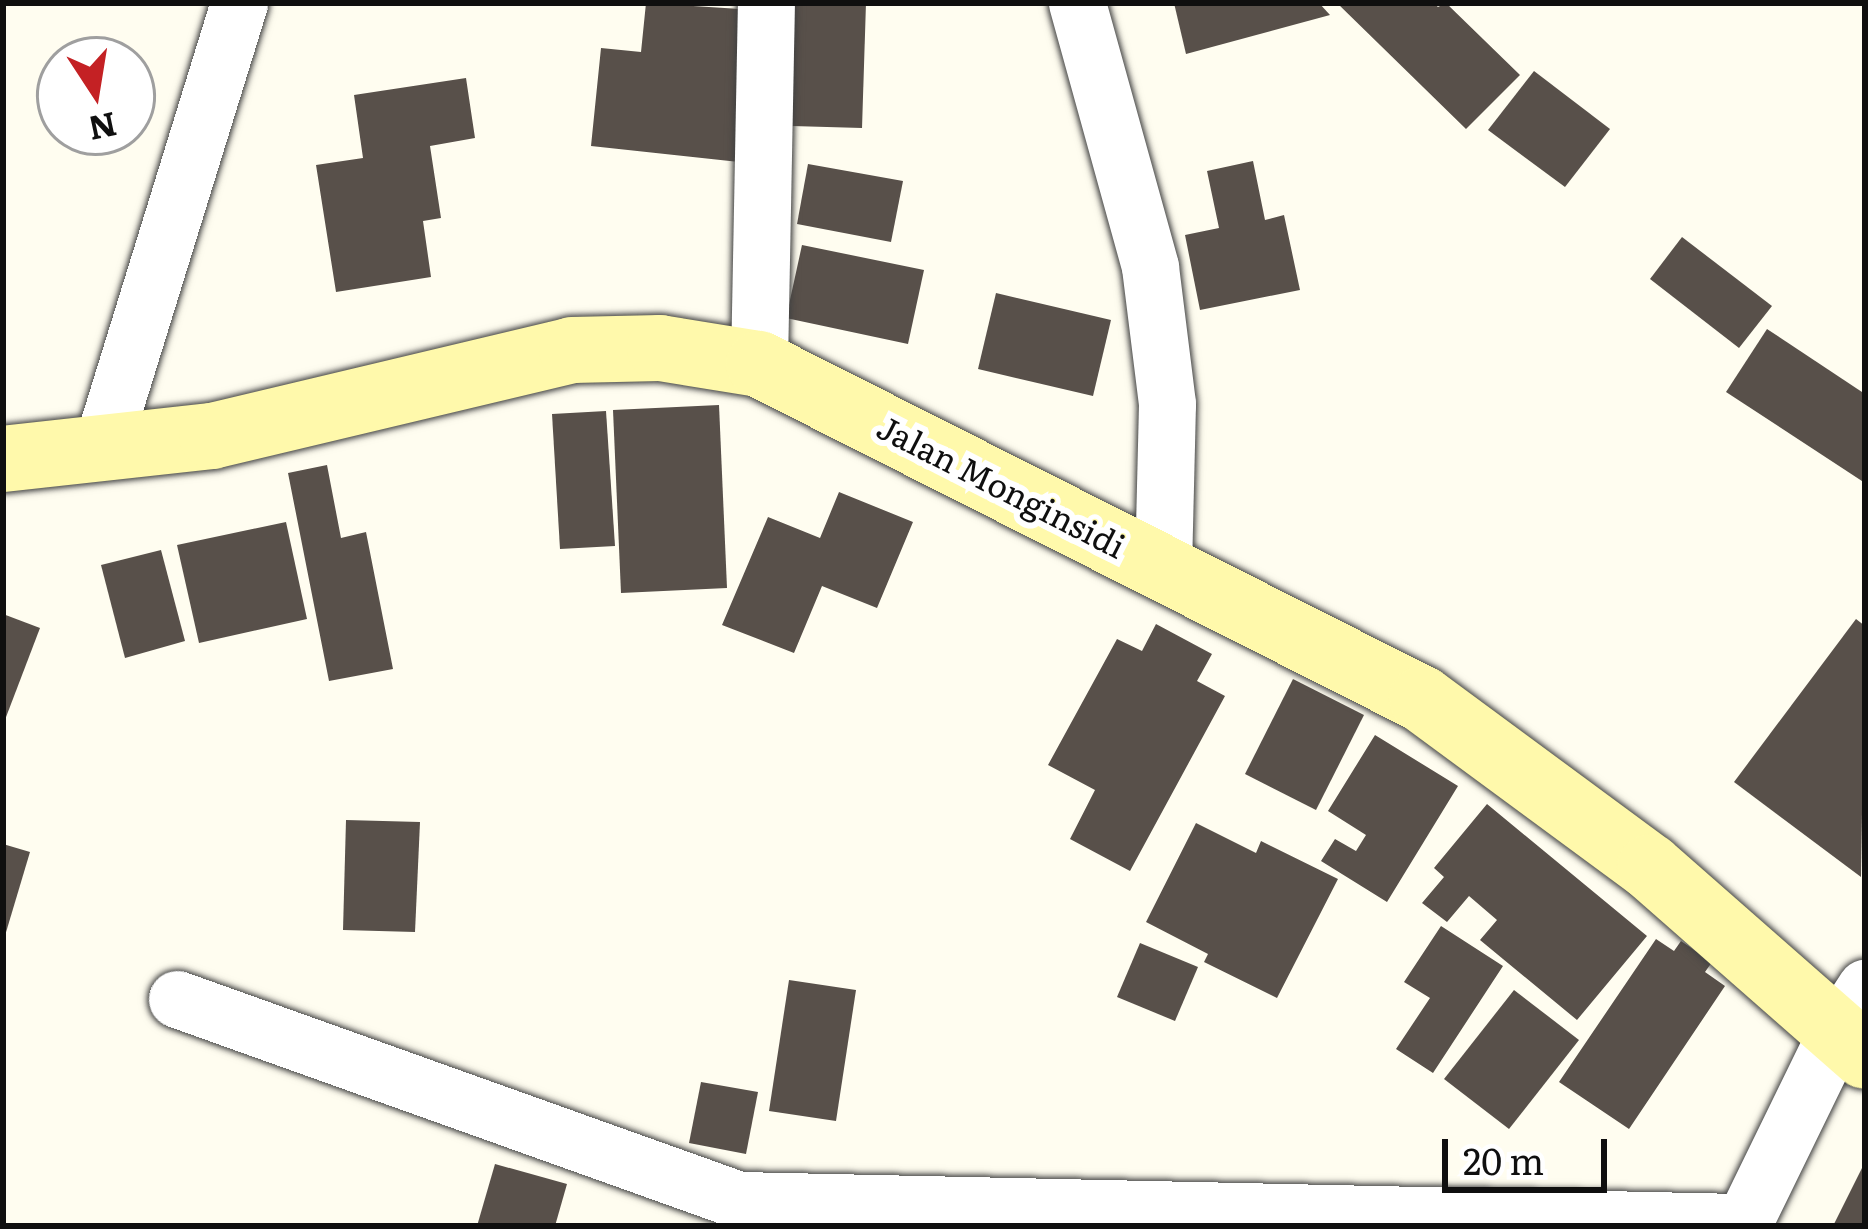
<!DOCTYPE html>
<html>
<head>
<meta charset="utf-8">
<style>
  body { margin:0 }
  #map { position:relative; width:1868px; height:1229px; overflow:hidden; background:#fffdf0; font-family:Literata,serif }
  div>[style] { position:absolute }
  .building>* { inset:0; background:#58504a }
  .roads { filter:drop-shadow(0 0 3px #424242) drop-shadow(0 0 3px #424242) }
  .street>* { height:57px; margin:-28.5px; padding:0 28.5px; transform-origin:28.5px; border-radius:28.5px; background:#fff }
  .secondary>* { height:66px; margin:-33px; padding:0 33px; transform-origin:33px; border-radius:33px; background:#fff9ab }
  span { translate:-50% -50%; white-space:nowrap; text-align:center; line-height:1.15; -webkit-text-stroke:12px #fff; paint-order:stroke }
  .street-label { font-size:33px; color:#0f0f0f }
  .frame { position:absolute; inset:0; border:6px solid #0f0f0f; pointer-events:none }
  .north { position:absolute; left:36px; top:36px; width:120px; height:120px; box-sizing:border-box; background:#fff; border:3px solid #9f9f9f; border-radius:50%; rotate:168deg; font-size:33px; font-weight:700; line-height:48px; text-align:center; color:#0f0f0f }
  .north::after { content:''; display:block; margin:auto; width:42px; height:54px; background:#c42124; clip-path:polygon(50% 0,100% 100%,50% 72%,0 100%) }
  .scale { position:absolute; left:1442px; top:1139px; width:165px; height:54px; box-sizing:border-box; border:6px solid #0f0f0f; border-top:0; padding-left:15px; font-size:36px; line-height:42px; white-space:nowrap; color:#0f0f0f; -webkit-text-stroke:9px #fff; paint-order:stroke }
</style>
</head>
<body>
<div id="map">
  <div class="building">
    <i style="clip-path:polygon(646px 3px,756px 10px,739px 162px,591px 146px,601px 48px,641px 52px)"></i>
    <i style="clip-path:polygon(795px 3px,866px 3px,862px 128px,792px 126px)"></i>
    <i style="clip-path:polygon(1174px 3px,1319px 3px,1330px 15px,1186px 54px)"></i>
    <i style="clip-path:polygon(1337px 3px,1433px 3px,1438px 7px,1446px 3px,1520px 75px,1466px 129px)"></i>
    <i style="clip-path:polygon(1534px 71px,1610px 129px,1565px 187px,1488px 130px)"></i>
    <i style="clip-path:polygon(466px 78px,475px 138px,430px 146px,441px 218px,423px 221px,431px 277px,336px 292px,316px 165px,363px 158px,354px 95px)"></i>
    <i style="clip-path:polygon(1253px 161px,1265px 220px,1284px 215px,1300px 290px,1200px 310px,1185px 235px,1219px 228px,1207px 171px)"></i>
    <i style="clip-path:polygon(808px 164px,903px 181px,891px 242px,797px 224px)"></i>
    <i style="clip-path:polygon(1682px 237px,1772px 306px,1739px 348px,1650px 279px)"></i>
    <i style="clip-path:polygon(802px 245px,924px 270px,908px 344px,786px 318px)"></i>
    <i style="clip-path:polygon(996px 293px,1111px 320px,1093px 396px,978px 369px)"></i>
    <i style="clip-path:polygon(1767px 329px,1865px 394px,1865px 483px,1726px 392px)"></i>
    <i style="clip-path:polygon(719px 405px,727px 588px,621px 593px,613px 410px)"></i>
    <i style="clip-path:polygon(606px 411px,615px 546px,560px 549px,552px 414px)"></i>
    <i style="clip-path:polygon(327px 465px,341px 538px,366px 532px,393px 669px,329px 681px,288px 473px)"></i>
    <i style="clip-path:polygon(839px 492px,913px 522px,877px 608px,822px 586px,794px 653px,722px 625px,768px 517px,820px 538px)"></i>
    <i style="clip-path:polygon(286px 522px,307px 619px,199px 643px,177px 545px)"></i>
    <i style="clip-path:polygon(161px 550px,185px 641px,125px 658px,101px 565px)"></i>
    <i style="clip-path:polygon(3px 614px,40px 628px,3px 725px)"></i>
    <i style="clip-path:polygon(1856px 619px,1865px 626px,1861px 877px,1734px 782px)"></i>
    <i style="clip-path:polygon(1156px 624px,1212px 654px,1197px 681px,1225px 696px,1130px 871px,1070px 839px,1095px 790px,1048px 765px,1117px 639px,1142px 651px)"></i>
    <i style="clip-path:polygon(1293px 679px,1364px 715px,1316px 810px,1245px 774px)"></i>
    <i style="clip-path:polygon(1375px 735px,1458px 786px,1387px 902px,1321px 861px,1335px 839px,1356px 851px,1366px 835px,1328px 811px)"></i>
    <i style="clip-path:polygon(1487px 804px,1647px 936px,1577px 1020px,1480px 940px,1497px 920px,1469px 896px,1447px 922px,1422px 903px,1444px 877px,1434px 868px)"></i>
    <i style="clip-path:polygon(346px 820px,420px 822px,415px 932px,343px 930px)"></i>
    <i style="clip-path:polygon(1196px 823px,1256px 853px,1261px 841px,1338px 879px,1277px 998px,1204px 962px,1208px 954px,1146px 922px)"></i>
    <i style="clip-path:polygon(3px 844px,30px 852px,4px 939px,3px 939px)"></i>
    <i style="clip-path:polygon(1441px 926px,1503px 966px,1433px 1073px,1396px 1049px,1430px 998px,1404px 982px)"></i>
    <i style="clip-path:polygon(1656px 939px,1674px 951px,1681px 941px,1712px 962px,1705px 972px,1725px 986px,1629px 1129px,1559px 1082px)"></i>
    <i style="clip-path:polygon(1140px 943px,1198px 967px,1175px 1021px,1117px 997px)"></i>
    <i style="clip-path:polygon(789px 980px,856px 990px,836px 1121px,769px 1111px)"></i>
    <i style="clip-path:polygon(1514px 990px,1579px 1040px,1509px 1129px,1444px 1079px)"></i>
    <i style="clip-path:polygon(701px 1082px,758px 1092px,746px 1154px,689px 1143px)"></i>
    <i style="clip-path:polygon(1865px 1162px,1865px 1226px,1833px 1226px)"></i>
    <i style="clip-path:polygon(495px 1164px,567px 1184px,555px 1226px,477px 1226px)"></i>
  </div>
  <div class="roads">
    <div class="street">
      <i style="left:1077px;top:3px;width:274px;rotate:74.5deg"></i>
      <i style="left:1150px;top:267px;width:138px;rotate:82.9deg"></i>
      <i style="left:1167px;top:404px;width:164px;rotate:91.4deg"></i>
      <i style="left:759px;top:364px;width:361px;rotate:-88.9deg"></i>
      <i style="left:101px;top:449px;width:467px;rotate:-72.8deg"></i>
      <i style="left:177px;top:999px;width:597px;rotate:19.68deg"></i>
      <i style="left:739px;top:1200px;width:1003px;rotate:1.26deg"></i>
      <i style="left:1742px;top:1226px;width:215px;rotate:-64deg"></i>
      <i style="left:1836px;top:1033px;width:54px;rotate:-57.2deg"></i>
    </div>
    <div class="secondary">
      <i style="left:3px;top:459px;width:210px;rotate:-6.3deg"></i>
      <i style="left:212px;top:436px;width:370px;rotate:-13.4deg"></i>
      <i style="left:572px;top:350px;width:88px;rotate:-1.3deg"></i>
      <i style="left:660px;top:348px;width:100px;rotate:9.2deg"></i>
      <i style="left:759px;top:364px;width:743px;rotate:26.81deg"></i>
      <i style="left:1422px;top:699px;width:283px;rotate:36.4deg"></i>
      <i style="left:1650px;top:867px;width:286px;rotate:41.3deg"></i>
    </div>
  </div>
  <div class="street-label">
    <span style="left:1002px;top:485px;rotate:27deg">Jalan Monginsidi</span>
  </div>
  <div class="frame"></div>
  <div class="north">N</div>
  <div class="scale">20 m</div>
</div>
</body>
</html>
